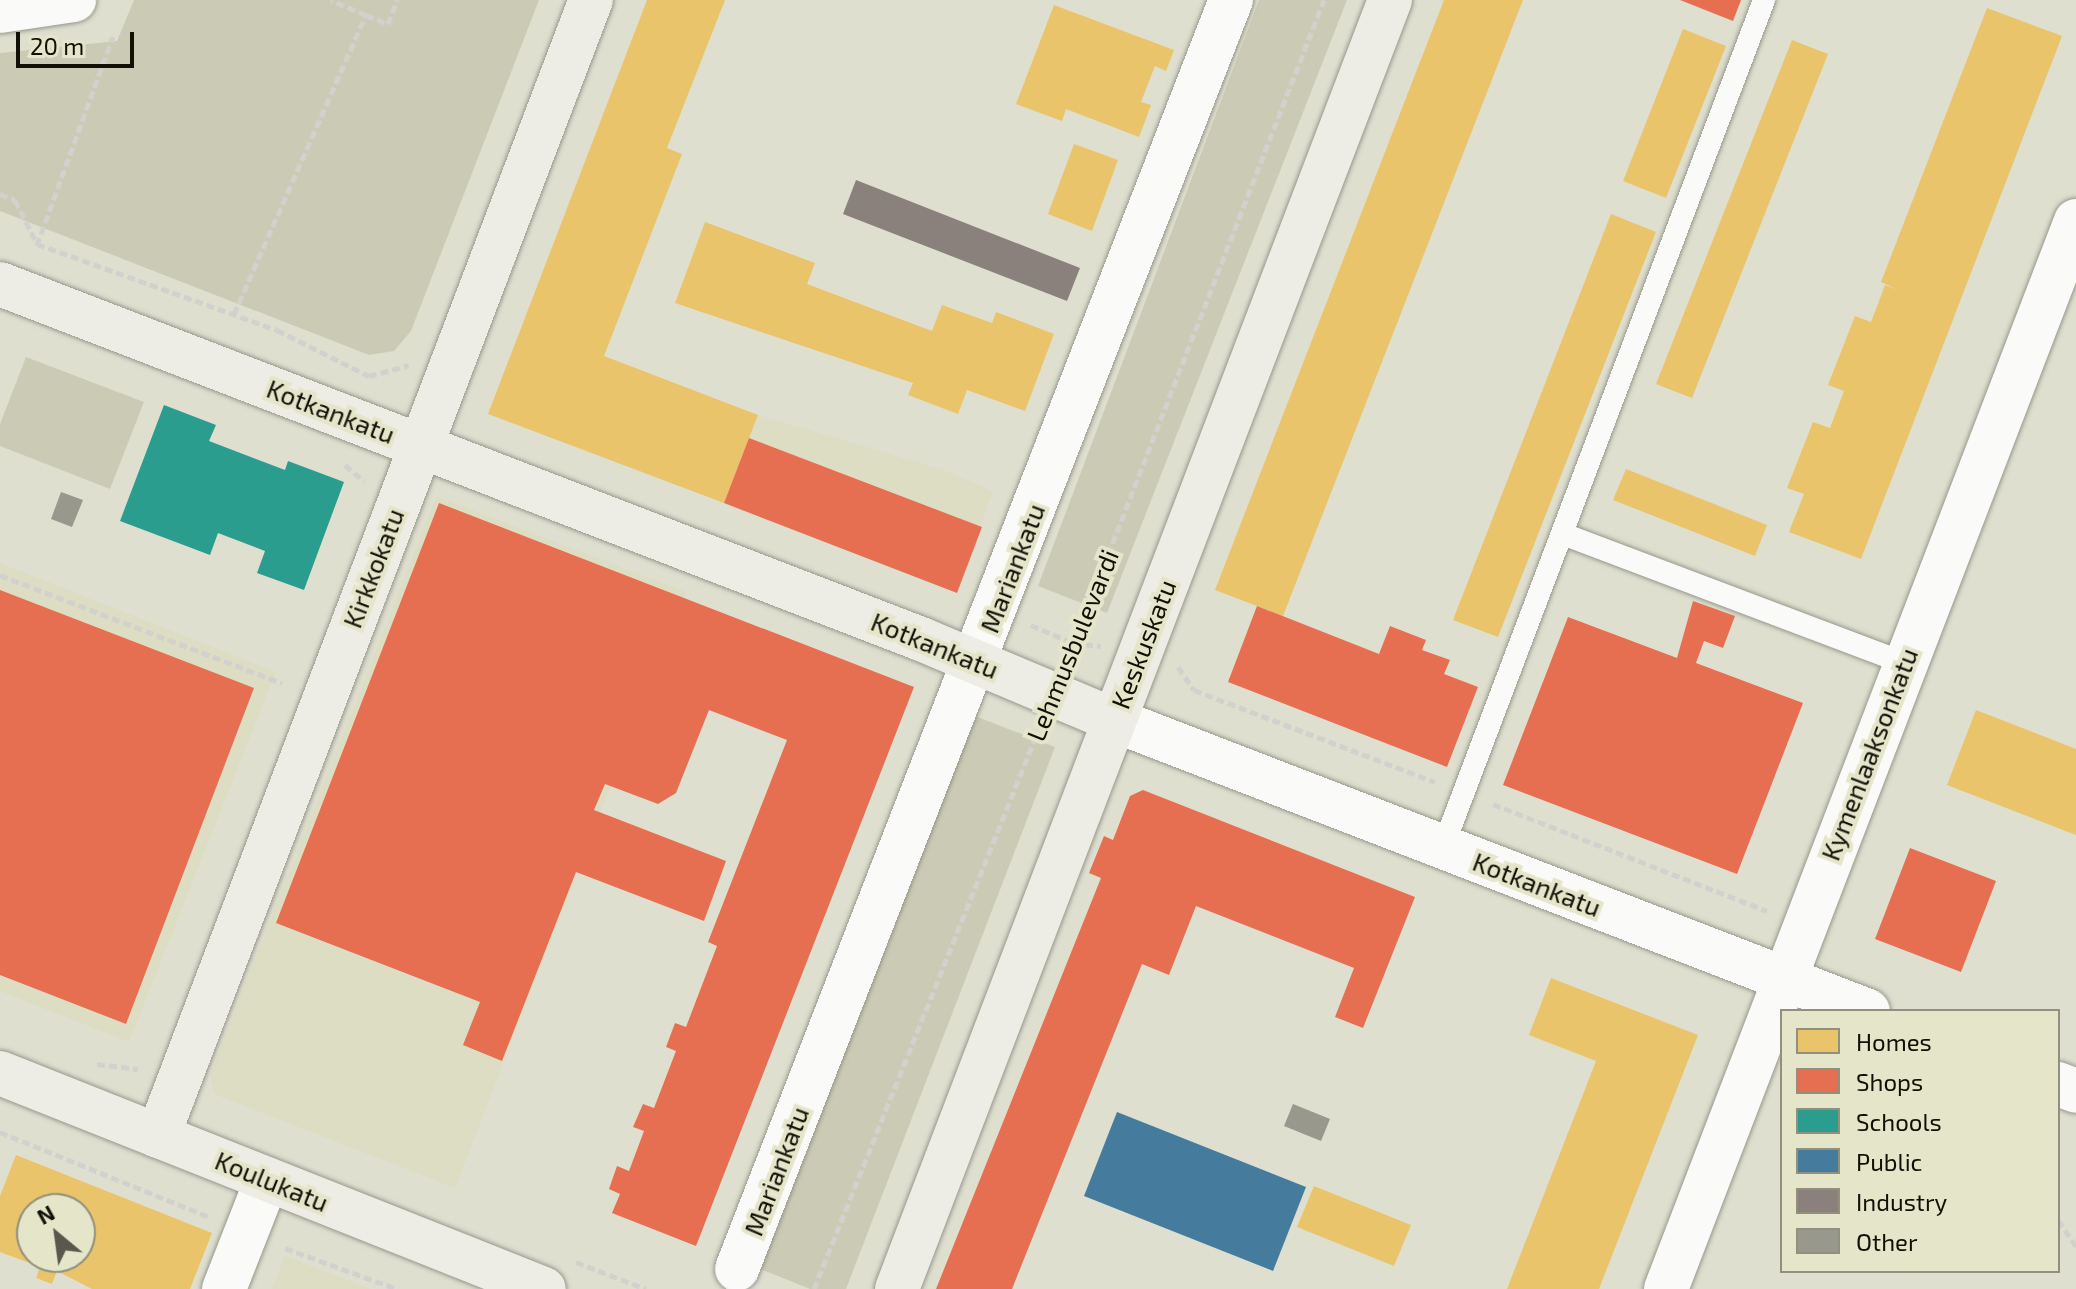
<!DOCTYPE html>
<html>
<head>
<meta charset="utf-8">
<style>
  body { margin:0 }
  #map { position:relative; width:2076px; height:1289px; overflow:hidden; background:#dfdfd0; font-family:"Exo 2",sans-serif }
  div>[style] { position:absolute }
  .built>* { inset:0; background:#ddddc3 }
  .green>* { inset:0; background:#cbcbb5 }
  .homes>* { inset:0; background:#e9c46a }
  .shops>* { inset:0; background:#e76f51 }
  .schools>* { inset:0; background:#2a9d8f }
  .public>* { inset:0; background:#457b9d }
  .industry>* { inset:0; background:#8a817c }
  .building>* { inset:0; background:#98988d }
  .path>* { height:5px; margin-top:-2.5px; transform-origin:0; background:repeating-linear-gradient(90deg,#d1d1cd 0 8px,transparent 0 12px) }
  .roads { filter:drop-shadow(0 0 2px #97978c) drop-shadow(0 0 2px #97978c) }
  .lane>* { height:22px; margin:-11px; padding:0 11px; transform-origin:11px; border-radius:11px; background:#fafaf8 }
  .street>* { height:44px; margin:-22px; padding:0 22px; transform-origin:22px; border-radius:22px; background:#fafaf8 }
  .secondary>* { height:44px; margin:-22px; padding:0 22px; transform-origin:22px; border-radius:22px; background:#edede6 }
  span { translate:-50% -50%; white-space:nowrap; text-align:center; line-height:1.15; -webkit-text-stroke:8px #e5e5ca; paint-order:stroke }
  .street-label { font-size:26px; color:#101007 }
  .legend { position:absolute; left:1780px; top:1009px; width:280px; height:264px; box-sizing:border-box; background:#e5e5ca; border:2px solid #90907c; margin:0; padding:10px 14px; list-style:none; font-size:24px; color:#101007 }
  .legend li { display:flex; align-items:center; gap:16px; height:40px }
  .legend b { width:40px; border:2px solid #90907c }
  .north { position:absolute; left:16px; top:1193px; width:80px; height:80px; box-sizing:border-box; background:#e5e5ca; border:2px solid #90907c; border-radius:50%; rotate:331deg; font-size:22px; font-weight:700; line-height:32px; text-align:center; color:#101007 }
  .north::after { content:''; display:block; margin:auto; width:28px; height:36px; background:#58584d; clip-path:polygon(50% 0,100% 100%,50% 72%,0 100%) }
  .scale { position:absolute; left:16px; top:32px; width:118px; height:36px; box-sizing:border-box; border:4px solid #101007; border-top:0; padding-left:10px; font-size:24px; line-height:28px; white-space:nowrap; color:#101007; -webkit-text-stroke:6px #e5e5ca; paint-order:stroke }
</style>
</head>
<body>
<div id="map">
  <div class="built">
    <i style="clip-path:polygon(758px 415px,941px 469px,993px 491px,957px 593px,724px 504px)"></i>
    <i style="clip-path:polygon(436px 496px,686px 592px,455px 1188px,214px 1094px,210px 1076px)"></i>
    <i style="clip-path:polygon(0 563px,276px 672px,129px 1042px,0 991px)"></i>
    <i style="clip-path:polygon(285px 1256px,371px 1289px,272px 1289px)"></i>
  </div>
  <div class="green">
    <i style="clip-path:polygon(134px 0,539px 0,411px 331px,394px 351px,369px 355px,0 211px,0 53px,117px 41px)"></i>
    <i style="clip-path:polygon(1259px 0,1347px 0,1107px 613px,1038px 586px)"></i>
    <i style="clip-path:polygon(26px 357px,144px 402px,110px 489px,0 446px,0 424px)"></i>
    <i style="clip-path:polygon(970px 714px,1055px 747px,846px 1289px,810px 1289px,758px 1268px)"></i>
  </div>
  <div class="homes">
    <i style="clip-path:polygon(647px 0,725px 0,667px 148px,682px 154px,604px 356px,758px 415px,724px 503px,488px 414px)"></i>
    <i style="clip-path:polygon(1444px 0,1523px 0,1283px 616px,1215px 590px)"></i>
    <i style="clip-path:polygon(1054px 5px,1174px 50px,1166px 71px,1155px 66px,1141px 102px,1151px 105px,1139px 137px,1066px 109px,1062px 121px,1016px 104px)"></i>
    <i style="clip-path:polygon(1987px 8px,2062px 36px,1861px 559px,1789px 532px,1804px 494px,1787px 488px,1813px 422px,1830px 428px,1844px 391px,1828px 385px,1855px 316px,1871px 322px,1885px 285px,1898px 290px,1881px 282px)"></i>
    <i style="clip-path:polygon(1683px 29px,1726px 46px,1666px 198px,1623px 181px)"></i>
    <i style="clip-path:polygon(1792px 40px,1828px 54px,1692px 398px,1656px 384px)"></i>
    <i style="clip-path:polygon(1074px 144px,1118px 160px,1092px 231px,1048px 214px)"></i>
    <i style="clip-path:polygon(1611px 214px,1656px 232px,1498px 637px,1453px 620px)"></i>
    <i style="clip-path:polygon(705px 222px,815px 263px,807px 284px,932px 331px,942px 305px,992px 323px,996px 312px,1054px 334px,1025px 411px,967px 390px,958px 414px,908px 395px,913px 383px,675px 303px)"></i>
    <i style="clip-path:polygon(1626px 469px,1767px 525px,1755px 556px,1613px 500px)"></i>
    <i style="clip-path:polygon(1976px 710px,2076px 749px,2076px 835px,1947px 785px)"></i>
    <i style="clip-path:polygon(1551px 978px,1698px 1035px,1599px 1289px,1507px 1289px,1596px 1061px,1529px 1035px)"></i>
    <i style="clip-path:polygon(evenodd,16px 1155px,212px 1233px,190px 1289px,92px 1289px,57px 1271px,52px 1284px,36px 1278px,40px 1267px,0 1252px,0 1196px,16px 1155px,32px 1209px,80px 1209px,80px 1257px,32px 1257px,32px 1209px)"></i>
    <i style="clip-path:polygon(1314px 1186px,1411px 1225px,1394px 1266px,1297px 1227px)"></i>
  </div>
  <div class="shops">
    <i style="clip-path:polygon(1680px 0,1741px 0,1733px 21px)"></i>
    <i style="clip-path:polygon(749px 438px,982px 527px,957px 593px,724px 503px)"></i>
    <i style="clip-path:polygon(439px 503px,914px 687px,696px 1246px,612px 1213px,620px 1194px,609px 1189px,617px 1166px,629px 1171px,644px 1131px,633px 1127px,643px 1104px,654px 1108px,676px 1051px,666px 1047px,675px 1023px,686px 1027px,717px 946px,708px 942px,787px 740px,709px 710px,676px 793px,658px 804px,605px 784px,594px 810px,726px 861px,704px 921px,576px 872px,502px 1061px,463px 1045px,480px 1002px,276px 923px)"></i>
    <i style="clip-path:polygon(0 590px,254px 688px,126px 1024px,0 975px)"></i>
    <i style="clip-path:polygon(1693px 601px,1735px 616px,1723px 648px,1704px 641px,1696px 663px,1803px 703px,1737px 874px,1503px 785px,1568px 617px,1677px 658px)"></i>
    <i style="clip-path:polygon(1257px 606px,1379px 654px,1390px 626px,1426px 640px,1422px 650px,1450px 660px,1444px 674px,1478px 687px,1447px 767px,1228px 682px)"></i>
    <i style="clip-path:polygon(1143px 790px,1415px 897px,1363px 1028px,1335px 1017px,1354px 968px,1196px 906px,1169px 975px,1142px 964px,1012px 1289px,936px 1289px,1101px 878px,1089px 873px,1104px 836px,1113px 840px,1130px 796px)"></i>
    <i style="clip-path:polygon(1910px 848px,1996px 881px,1961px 972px,1875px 939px)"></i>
  </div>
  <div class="schools">
    <i style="clip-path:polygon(164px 405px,216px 425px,209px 441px,285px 470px,288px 461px,344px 482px,304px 590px,257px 573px,265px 551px,218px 533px,210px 555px,120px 521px)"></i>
  </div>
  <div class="public">
    <i style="clip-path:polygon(1117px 1112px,1306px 1187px,1273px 1271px,1084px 1196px)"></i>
  </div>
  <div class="industry">
    <i style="clip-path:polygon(856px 180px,1080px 268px,1067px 301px,843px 214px)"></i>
  </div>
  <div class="building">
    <i style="clip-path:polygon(61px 492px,83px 500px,72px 527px,51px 519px)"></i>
    <i style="clip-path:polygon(1293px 1104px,1330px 1119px,1321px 1141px,1284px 1126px)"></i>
  </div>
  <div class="path">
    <i style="left:366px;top:15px;width:24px;rotate:22deg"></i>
    <i style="left:388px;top:24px;width:26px;rotate:-69deg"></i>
    <i style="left:0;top:194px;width:16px;rotate:22deg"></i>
    <i style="left:15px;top:200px;width:49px;rotate:63.4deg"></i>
    <i style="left:37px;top:244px;width:255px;rotate:19.7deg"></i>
    <i style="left:277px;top:330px;width:103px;rotate:26.6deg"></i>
    <i style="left:369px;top:376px;width:41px;rotate:-15.4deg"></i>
    <i style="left:37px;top:245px;width:222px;rotate:-70deg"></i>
    <i style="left:234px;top:314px;width:327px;rotate:-66.2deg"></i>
    <i style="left:366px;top:15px;width:38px;rotate:-157deg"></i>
    <i style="left:345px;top:465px;width:25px;rotate:40deg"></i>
    <i style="left:0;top:575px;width:302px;rotate:21deg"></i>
    <i style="left:1031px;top:625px;width:46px;rotate:23.2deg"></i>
    <i style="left:1073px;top:643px;width:28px;rotate:6deg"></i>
    <i style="left:1069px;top:655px;width:703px;rotate:-68.73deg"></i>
    <i style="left:1178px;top:667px;width:28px;rotate:55deg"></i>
    <i style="left:1194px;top:690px;width:258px;rotate:20.9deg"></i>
    <i style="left:1493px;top:804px;width:294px;rotate:21.3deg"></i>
    <i style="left:97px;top:1064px;width:41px;rotate:7deg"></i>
    <i style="left:0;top:1132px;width:226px;rotate:22.1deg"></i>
    <i style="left:2058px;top:1220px;width:32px;rotate:55deg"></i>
    <i style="left:285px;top:1248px;width:119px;rotate:20.1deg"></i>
    <i style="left:576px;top:1262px;width:75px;rotate:21.1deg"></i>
    <i style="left:814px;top:1289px;width:601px;rotate:-68.13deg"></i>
  </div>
  <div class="roads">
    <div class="lane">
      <i style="left:1563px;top:534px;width:365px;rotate:20.7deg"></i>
      <i style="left:1443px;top:847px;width:906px;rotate:-69.24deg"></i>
    </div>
    <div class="street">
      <i style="left:0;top:11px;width:75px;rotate:-8.5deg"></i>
      <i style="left:1114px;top:720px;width:808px;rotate:21.1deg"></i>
      <i style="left:2058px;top:1084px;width:19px;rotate:21deg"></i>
      <i style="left:737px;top:1269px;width:1362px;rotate:-68.73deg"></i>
      <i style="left:224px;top:1289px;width:118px;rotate:-68.6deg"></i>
      <i style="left:1666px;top:1289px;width:1144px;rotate:-69deg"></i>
    </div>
    <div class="secondary">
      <i style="left:0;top:284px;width:987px;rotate:21.08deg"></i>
      <i style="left:921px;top:639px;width:209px;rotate:22.8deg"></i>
      <i style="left:0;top:1073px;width:585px;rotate:21.66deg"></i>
      <i style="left:158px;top:1136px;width:1216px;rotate:-69.14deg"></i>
      <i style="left:897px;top:1289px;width:1380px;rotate:-69.07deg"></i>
    </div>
  </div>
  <div class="street-label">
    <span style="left:331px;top:411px;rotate:21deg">Kotkankatu</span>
    <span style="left:373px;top:568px;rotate:-69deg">Kirkkokatu</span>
    <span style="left:1012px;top:568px;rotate:-69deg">Mariankatu</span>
    <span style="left:1143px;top:644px;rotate:-69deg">Keskuskatu</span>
    <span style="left:935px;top:645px;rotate:22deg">Kotkankatu</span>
    <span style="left:1072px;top:645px;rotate:-68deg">Lehmusbulevardi</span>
    <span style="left:1869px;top:754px;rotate:-69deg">Kymenlaaksonkatu</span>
    <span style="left:1537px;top:884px;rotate:21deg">Kotkankatu</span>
    <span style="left:776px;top:1171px;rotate:-69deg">Mariankatu</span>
    <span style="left:272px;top:1181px;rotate:22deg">Koulukatu</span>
  </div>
  <ul class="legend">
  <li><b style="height:22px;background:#e9c46a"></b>Homes</li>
  <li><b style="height:22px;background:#e76f51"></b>Shops</li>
  <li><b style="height:22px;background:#2a9d8f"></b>Schools</li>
  <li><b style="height:22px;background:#457b9d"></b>Public</li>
  <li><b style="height:22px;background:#8a817c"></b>Industry</li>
  <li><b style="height:22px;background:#98988d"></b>Other</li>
  </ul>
  <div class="north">N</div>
  <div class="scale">20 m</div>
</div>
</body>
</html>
